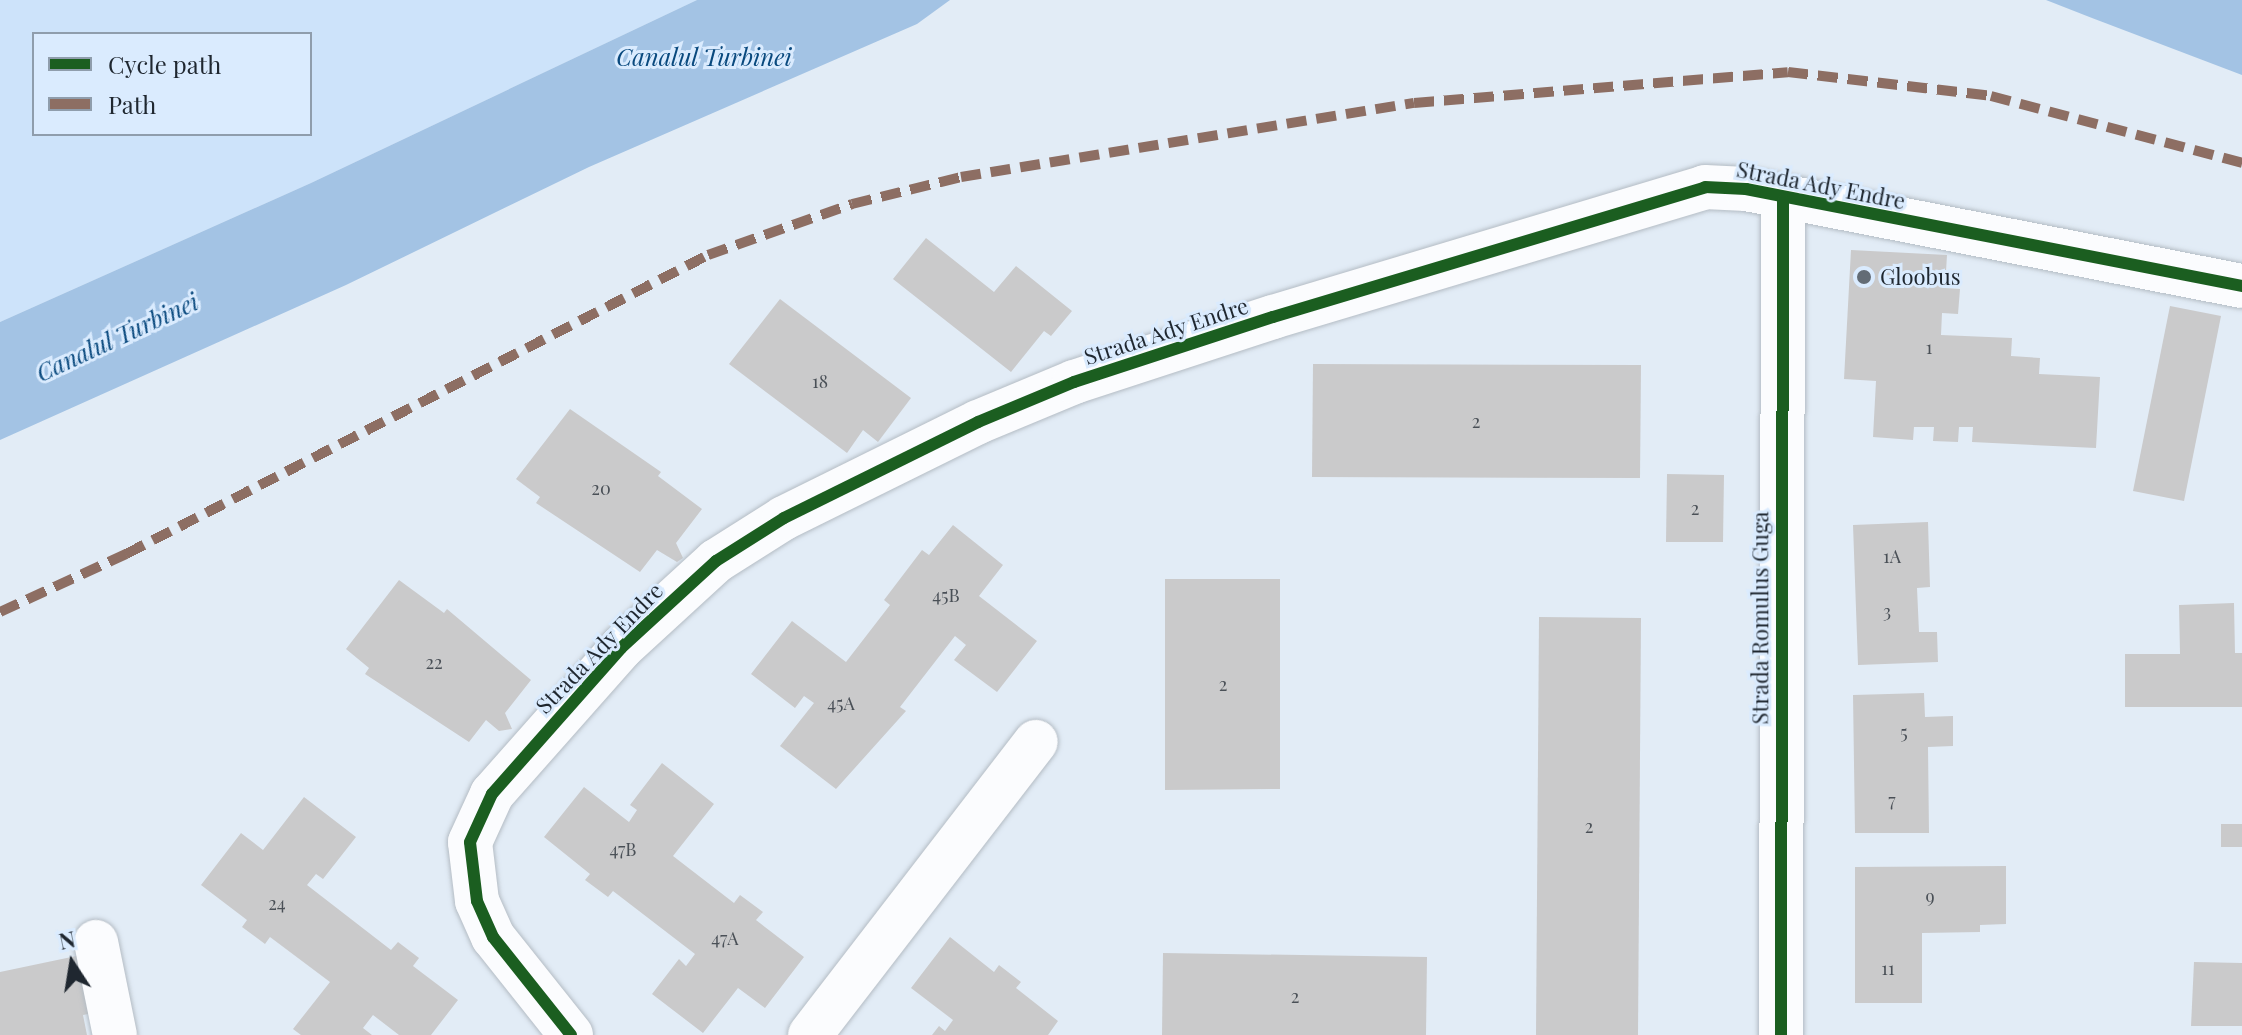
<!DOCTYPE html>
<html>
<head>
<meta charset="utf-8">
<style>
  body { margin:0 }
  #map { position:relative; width:2242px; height:1035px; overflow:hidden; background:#e2ecf6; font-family:"Playfair Display",serif }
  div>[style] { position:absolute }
  .green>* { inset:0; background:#cde3fa }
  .water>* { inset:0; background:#a3c3e4 }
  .building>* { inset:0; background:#cacacb }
  .roads { filter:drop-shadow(0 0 2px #b4bcc4) drop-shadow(0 0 2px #b4bcc4) }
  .minor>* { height:44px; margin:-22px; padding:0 22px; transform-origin:22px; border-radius:22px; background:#fbfcfe }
  .quiet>* { height:10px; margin-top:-5px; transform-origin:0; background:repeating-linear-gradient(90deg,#8d6e63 0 20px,transparent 0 30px) }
  .cycleway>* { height:12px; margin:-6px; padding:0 6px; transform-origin:6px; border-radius:6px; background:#1b5e20 }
  .dots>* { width:22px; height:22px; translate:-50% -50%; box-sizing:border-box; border:4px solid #daebfe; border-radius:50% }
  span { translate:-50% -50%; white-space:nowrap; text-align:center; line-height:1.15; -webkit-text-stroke:6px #daebfe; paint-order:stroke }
  .number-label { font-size:18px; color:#4a5057 }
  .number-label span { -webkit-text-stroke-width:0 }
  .street-label { font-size:22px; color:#1f2730 }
  .poi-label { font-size:22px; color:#1f2730 }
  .left { translate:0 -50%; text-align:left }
  .water-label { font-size:24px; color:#09497e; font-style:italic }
  .legend { position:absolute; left:32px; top:32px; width:280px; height:104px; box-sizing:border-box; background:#daebfe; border:2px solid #8f9dac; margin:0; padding:10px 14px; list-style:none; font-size:24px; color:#1f2730 }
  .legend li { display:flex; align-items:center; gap:16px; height:40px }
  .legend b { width:40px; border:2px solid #8f9dac }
  .north { position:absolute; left:32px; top:923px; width:80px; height:80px; -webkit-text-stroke:6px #daebfe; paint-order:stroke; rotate:348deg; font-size:22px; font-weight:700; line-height:32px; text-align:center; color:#1f2730 }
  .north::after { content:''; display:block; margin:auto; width:28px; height:36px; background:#1f2730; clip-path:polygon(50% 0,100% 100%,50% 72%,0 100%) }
</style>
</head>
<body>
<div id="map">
  <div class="green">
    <i style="clip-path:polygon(evenodd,0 0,697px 0,311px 183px,0 322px,0 0,34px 34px,310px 34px,310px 134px,34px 134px,34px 34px)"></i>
  </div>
  <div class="water">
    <i style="clip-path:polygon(697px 0,950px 0,917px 24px,589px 167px,346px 285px,0 440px,0 322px,311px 183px)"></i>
    <i style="clip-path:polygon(2046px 0,2242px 0,2242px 75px,2092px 18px)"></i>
  </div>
  <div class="building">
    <i style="clip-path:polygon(926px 238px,994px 292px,1016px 266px,1072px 311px,1051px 336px,1044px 331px,1011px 372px,893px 279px)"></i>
    <i style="clip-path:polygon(1851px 250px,1947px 255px,1945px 288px,1960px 289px,1958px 314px,1942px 313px,1941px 335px,2012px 338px,2011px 356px,2040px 358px,2039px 374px,2100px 377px,2096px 448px,1972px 442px,1973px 427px,1959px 427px,1958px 442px,1933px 441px,1934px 427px,1914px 427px,1913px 440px,1873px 437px,1876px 381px,1844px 379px)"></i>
    <i style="clip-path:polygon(780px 299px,911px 398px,878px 442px,863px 430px,847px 453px,729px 364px)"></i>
    <i style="clip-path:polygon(2170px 306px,2221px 316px,2184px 501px,2133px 491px)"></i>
    <i style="clip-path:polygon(1313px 364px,1641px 365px,1640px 478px,1312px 477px)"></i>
    <i style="clip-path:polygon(570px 409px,661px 472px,658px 476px,702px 509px,676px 543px,683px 558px,677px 562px,657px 550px,640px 572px,536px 503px,540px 497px,516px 479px)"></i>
    <i style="clip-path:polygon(1667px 474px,1724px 475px,1723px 542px,1666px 542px)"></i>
    <i style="clip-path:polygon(1928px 522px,1930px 587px,1917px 588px,1919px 632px,1937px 632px,1938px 662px,1858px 665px,1853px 525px)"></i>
    <i style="clip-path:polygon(953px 525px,1003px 565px,979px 596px,1037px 641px,997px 692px,954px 660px,966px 645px,955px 636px,900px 707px,906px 711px,836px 789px,780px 746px,814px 703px,804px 696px,795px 708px,751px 674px,792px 621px,846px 662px,890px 605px,884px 600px,922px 550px,929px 555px)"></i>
    <i style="clip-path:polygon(1165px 579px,1280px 579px,1280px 789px,1165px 790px)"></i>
    <i style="clip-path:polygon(399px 580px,444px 613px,447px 609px,531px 680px,505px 713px,512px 729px,499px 731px,486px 720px,469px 742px,365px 674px,369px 668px,346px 649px)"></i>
    <i style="clip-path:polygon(2234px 603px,2235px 653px,2242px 653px,2242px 707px,2125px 707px,2125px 654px,2180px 654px,2179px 605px)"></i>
    <i style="clip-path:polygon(1539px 617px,1641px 618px,1638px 1035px,1536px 1035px)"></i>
    <i style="clip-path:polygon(1924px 693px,1925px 717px,1953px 716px,1953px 746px,1928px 747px,1929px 833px,1855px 833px,1853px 695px)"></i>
    <i style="clip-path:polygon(662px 763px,714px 804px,673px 856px,734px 903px,740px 895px,763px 912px,756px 920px,804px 957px,765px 1008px,738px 988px,703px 1033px,652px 994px,679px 959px,686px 966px,695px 954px,613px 891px,608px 897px,585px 880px,590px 874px,544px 837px,584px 787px,629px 822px,637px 810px,630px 805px)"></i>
    <i style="clip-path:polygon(304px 797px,356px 837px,323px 879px,316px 874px,307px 885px,391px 950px,398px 942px,419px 958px,413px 966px,458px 1000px,431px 1035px,399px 1035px,373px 1015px,363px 1028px,372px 1035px,301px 1035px,293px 1029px,330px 982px,270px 937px,265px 944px,242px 927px,247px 920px,201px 885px,241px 833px,263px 850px)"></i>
    <i style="clip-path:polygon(2221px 824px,2242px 824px,2242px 847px,2221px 847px)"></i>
    <i style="clip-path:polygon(2006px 866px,2006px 924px,1980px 925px,1980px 932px,1922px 933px,1922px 1003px,1855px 1003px,1855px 867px)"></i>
    <i style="clip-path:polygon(950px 937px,994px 972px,999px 965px,1021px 982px,1016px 988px,1058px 1021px,1048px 1035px,932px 1035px,939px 1026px,945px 1031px,953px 1020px,911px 988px)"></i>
    <i style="clip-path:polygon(1163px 953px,1427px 957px,1426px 1035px,1162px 1035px)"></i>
    <i style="clip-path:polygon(81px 955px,93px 1013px,83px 1015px,87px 1035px,0 1035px,0 972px)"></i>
    <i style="clip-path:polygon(2194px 962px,2242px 963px,2242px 1026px,2191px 1026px)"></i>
  </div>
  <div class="roads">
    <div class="minor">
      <i style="left:96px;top:942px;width:95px;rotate:78.5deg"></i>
      <i style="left:571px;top:1035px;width:125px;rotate:-128.5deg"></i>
      <i style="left:493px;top:937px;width:39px;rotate:-114deg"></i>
      <i style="left:477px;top:901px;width:59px;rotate:-96.8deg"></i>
      <i style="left:470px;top:842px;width:53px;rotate:-65.4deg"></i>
      <i style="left:492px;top:794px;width:195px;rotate:-48.5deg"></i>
      <i style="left:621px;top:648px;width:129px;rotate:-42.5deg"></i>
      <i style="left:716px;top:561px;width:80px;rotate:-32.3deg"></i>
      <i style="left:784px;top:518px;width:216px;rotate:-26.3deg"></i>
      <i style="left:978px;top:422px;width:104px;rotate:-22.6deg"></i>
      <i style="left:1074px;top:382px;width:209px;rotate:-18.1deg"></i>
      <i style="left:1273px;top:317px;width:451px;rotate:-16.7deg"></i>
      <i style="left:1705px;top:187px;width:41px;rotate:2.8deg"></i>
      <i style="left:1746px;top:189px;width:505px;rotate:11.07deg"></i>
      <i style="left:810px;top:1035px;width:370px;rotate:-52.4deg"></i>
      <i style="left:1781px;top:1035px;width:835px;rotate:-89.86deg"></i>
    </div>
  </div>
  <div class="quiet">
    <i style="left:0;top:612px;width:139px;rotate:-24.7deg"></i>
    <i style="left:126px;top:554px;width:654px;rotate:-27.19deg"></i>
    <i style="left:708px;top:255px;width:153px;rotate:-19.5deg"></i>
    <i style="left:852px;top:204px;width:112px;rotate:-13.9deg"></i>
    <i style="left:961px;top:177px;width:459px;rotate:-9.3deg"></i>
    <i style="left:1414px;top:103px;width:375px;rotate:-4.7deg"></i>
    <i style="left:1788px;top:72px;width:204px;rotate:6.7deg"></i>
    <i style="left:1991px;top:96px;width:260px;rotate:14.9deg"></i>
  </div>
  <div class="cycleway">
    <i style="left:571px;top:1035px;width:125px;rotate:-128.5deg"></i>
    <i style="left:493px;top:937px;width:39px;rotate:-114deg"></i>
    <i style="left:477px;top:901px;width:59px;rotate:-96.8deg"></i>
    <i style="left:470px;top:842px;width:53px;rotate:-65.4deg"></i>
    <i style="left:492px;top:794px;width:195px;rotate:-48.5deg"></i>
    <i style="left:621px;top:648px;width:129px;rotate:-42.5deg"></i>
    <i style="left:716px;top:561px;width:80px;rotate:-32.3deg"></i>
    <i style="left:784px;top:518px;width:216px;rotate:-26.3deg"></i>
    <i style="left:978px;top:422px;width:104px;rotate:-22.6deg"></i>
    <i style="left:1074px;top:382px;width:209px;rotate:-18.1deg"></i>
    <i style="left:1273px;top:317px;width:451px;rotate:-16.7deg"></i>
    <i style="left:1705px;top:187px;width:41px;rotate:2.8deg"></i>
    <i style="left:1746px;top:189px;width:505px;rotate:11.07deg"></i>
    <i style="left:1781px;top:1035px;width:835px;rotate:-89.86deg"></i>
  </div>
  <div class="dots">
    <i style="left:1864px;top:277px;background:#636c75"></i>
  </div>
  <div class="number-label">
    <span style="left:1929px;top:347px">1</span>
    <span style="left:820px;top:381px">18</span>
    <span style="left:1476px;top:421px">2</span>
    <span style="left:601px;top:488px">20</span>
    <span style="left:1695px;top:508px">2</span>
    <span style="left:1892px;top:556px">1A</span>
    <span style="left:946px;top:595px">45B</span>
    <span style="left:1887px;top:611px">3</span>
    <span style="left:434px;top:662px">22</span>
    <span style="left:1223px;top:684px">2</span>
    <span style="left:841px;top:703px">45A</span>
    <span style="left:1904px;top:732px">5</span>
    <span style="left:1892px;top:800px">7</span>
    <span style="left:1589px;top:826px">2</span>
    <span style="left:623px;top:849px">47B</span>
    <span style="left:1930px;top:896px">9</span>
    <span style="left:277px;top:903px">24</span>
    <span style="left:725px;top:938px">47A</span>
    <span style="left:1888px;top:968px">11</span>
    <span style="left:1295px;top:996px">2</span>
  </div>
  <div class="street-label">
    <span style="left:1821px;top:185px;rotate:11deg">Strada Ady Endre</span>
    <span style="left:1166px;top:331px;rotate:-18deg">Strada Ady Endre</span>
    <span style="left:1760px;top:618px;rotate:-90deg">Strada Romulus Guga</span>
    <span style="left:599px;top:648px;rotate:-46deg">Strada Ady Endre</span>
  </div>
  <div class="poi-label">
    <span class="left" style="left:1880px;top:277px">Gloobus</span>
  </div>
  <div class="water-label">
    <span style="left:704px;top:57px">Canalul Turbinei</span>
    <span style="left:117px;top:337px;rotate:-25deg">Canalul Turbinei</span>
  </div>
  <ul class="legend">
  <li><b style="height:10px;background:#1b5e20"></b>Cycle path</li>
  <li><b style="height:10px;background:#8d6e63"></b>Path</li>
  </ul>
  <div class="north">N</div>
</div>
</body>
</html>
